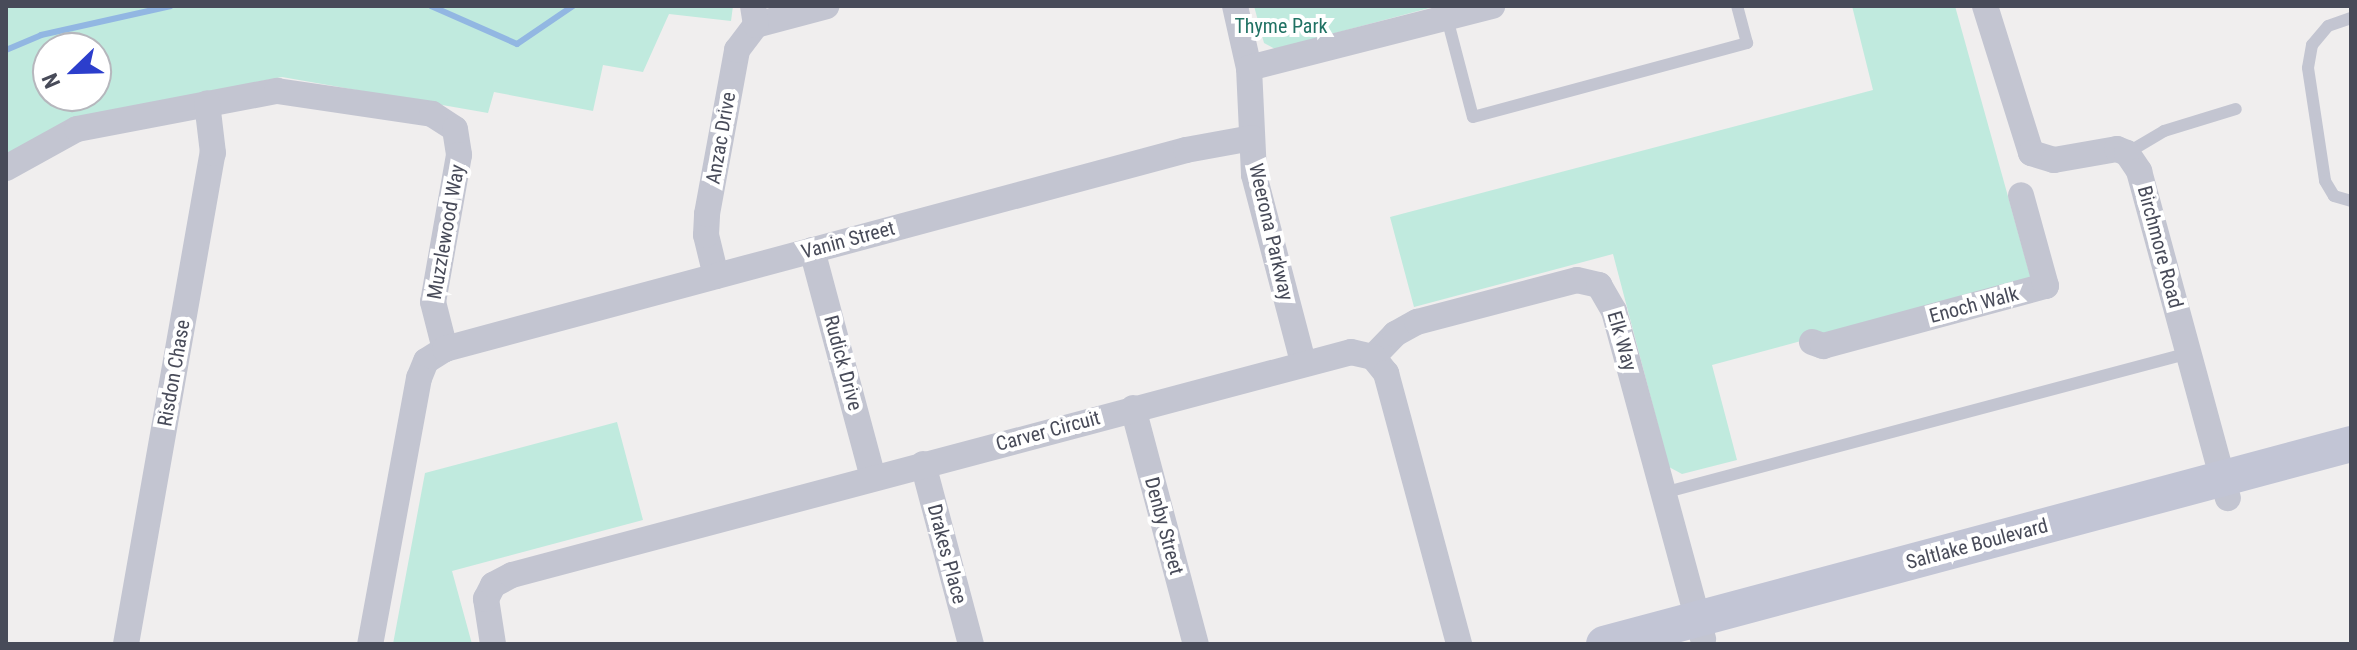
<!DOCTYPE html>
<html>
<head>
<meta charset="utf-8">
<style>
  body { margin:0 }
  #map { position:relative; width:2357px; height:650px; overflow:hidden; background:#f0eeee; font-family:"Roboto Condensed",sans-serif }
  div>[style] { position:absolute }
  .green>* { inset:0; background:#c0eade }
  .stream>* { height:6px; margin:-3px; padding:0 3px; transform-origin:3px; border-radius:3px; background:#92b7e2 }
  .lane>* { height:12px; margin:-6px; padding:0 6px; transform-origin:6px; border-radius:6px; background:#c3c5d1 }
  .street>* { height:26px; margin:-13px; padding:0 13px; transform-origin:13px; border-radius:13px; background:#c3c5d1 }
  .secondary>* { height:36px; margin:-18px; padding:0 18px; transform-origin:18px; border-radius:18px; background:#c2c5d5 }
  span { translate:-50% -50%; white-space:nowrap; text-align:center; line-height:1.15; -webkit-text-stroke:8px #fff; paint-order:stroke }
  .park-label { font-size:20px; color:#217264 }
  .street-label { font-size:20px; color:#484b59 }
  .frame { position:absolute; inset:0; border:8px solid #484b59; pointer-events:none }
  .north { position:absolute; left:32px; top:32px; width:80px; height:80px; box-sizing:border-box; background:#fff; border:2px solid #b6b7bd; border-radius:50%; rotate:247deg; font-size:22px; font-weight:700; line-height:32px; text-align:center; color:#484b59 }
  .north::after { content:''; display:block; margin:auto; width:28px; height:36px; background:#2c3ecc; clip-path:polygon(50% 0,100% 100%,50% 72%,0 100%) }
</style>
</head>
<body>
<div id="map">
  <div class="green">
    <i style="clip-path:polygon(evenodd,6px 6px,733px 6px,731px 21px,669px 14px,643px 72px,603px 65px,593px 111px,494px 92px,488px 113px,282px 77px,86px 116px,6px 159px,6px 6px,48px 48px,96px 48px,96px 96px,48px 96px,48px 48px)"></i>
    <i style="clip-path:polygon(1254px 6px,1437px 6px,1275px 49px,1264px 43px)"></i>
    <i style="clip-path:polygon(1852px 6px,1955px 6px,2031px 279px,1712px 365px,1737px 460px,1682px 474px,1669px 467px,1613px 254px,1414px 307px,1390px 217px,1873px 90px)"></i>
    <i style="clip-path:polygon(617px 422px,643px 520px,452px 571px,472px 644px,393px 644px,425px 473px)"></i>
  </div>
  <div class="stream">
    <i style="left:431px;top:6px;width:94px;rotate:23.8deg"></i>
    <i style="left:517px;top:44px;width:68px;rotate:-34.2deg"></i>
    <i style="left:6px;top:50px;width:38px;rotate:-23deg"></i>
    <i style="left:41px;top:35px;width:133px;rotate:-12.6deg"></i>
  </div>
  <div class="lane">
    <i style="left:1447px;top:18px;width:102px;rotate:75.3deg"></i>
    <i style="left:1473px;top:117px;width:284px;rotate:-15.1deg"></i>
    <i style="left:1747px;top:43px;width:38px;rotate:-105deg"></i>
    <i style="left:2351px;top:18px;width:24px;rotate:161deg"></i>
    <i style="left:2328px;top:26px;width:25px;rotate:130deg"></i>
    <i style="left:2312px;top:45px;width:23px;rotate:100deg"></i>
    <i style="left:2308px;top:68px;width:114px;rotate:81.4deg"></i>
    <i style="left:2325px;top:181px;width:17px;rotate:59deg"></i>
    <i style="left:2334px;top:196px;width:18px;rotate:16deg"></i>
    <i style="left:2127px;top:153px;width:43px;rotate:-30.7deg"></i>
    <i style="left:2164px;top:131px;width:75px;rotate:-17deg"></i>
    <i style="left:1663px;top:493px;width:544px;rotate:-14.9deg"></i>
  </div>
  <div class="street">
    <i style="left:1235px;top:6px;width:64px;rotate:77.3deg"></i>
    <i style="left:1249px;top:68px;width:107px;rotate:87.3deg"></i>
    <i style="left:1254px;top:175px;width:193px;rotate:75.3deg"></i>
    <i style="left:1985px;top:6px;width:154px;rotate:72.6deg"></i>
    <i style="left:2031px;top:153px;width:24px;rotate:17deg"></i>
    <i style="left:2054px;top:160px;width:64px;rotate:-9.9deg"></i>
    <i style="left:2117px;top:149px;width:11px;rotate:22deg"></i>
    <i style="left:2127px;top:153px;width:22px;rotate:56deg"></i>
    <i style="left:2139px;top:171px;width:339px;rotate:74.8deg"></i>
    <i style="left:756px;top:25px;width:73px;rotate:-15deg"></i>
    <i style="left:1249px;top:68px;width:251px;rotate:-14.3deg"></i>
    <i style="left:6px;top:168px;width:81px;rotate:-28.8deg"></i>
    <i style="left:77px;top:129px;width:204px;rotate:-10.8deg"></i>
    <i style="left:277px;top:91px;width:157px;rotate:8.4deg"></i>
    <i style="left:432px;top:114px;width:27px;rotate:33deg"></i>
    <i style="left:455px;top:129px;width:26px;rotate:81deg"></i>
    <i style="left:459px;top:155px;width:149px;rotate:100deg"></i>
    <i style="left:433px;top:302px;width:49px;rotate:75.7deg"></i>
    <i style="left:445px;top:349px;width:22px;rotate:148deg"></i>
    <i style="left:426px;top:361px;width:18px;rotate:112deg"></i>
    <i style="left:419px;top:378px;width:270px;rotate:100.4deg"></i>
    <i style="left:812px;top:250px;width:235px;rotate:75deg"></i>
    <i style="left:716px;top:276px;width:42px;rotate:-103.7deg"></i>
    <i style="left:706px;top:235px;width:21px;rotate:-87deg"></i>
    <i style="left:707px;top:214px;width:167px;rotate:-79.6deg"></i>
    <i style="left:737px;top:50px;width:31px;rotate:-53deg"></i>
    <i style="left:756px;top:25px;width:19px;rotate:-99deg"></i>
    <i style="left:1812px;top:342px;width:12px;rotate:20deg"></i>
    <i style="left:1823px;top:346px;width:231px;rotate:-15.1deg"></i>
    <i style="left:2046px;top:286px;width:94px;rotate:-105.4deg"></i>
    <i style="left:445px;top:349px;width:767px;rotate:-15.03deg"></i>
    <i style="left:1186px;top:150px;width:67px;rotate:-10.3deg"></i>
    <i style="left:1373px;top:357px;width:32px;rotate:-46deg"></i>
    <i style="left:1395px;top:334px;width:25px;rotate:-29deg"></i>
    <i style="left:1417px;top:322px;width:165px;rotate:-14.7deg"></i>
    <i style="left:1577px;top:280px;width:23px;rotate:13deg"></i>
    <i style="left:1599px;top:285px;width:30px;rotate:60deg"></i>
    <i style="left:1614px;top:311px;width:340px;rotate:74.8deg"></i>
    <i style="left:1133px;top:408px;width:244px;rotate:75.1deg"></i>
    <i style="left:923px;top:464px;width:186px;rotate:75.1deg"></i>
    <i style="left:126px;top:644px;width:499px;rotate:-80deg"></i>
    <i style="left:213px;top:153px;width:50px;rotate:-96.8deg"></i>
    <i style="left:493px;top:644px;width:46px;rotate:-98.8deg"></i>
    <i style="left:486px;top:599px;width:16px;rotate:-63deg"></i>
    <i style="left:493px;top:585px;width:21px;rotate:-28deg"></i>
    <i style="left:512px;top:575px;width:868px;rotate:-14.88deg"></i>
    <i style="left:1351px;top:352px;width:23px;rotate:13deg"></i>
    <i style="left:1373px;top:357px;width:21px;rotate:51deg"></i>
    <i style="left:1386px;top:373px;width:281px;rotate:74.9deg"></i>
  </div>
  <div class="secondary">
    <i style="left:1604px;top:644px;width:773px;rotate:-14.99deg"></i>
  </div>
  <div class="park-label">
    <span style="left:1281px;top:26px">Thyme Park</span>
  </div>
  <div class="street-label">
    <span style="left:721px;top:138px;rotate:-80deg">Anzac Drive</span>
    <span style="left:446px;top:232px;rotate:-80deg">Muzzlewood Way</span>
    <span style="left:1271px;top:232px;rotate:77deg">Weerona Parkway</span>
    <span style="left:848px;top:240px;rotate:-15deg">Vanin Street</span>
    <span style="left:2160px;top:247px;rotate:75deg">Birchmore Road</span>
    <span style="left:1974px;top:305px;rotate:-15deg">Enoch Walk</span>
    <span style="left:1622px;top:341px;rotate:74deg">Elk Way</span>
    <span style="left:843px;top:363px;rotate:75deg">Rudick Drive</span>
    <span style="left:174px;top:373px;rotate:-80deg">Risdon Chase</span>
    <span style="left:1048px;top:431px;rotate:-15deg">Carver Circuit</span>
    <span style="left:1164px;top:526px;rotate:75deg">Denby Street</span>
    <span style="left:1977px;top:544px;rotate:-15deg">Saltlake Boulevard</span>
    <span style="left:947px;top:554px;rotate:75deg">Drakes Place</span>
  </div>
  <div class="frame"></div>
  <div class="north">N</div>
</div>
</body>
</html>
